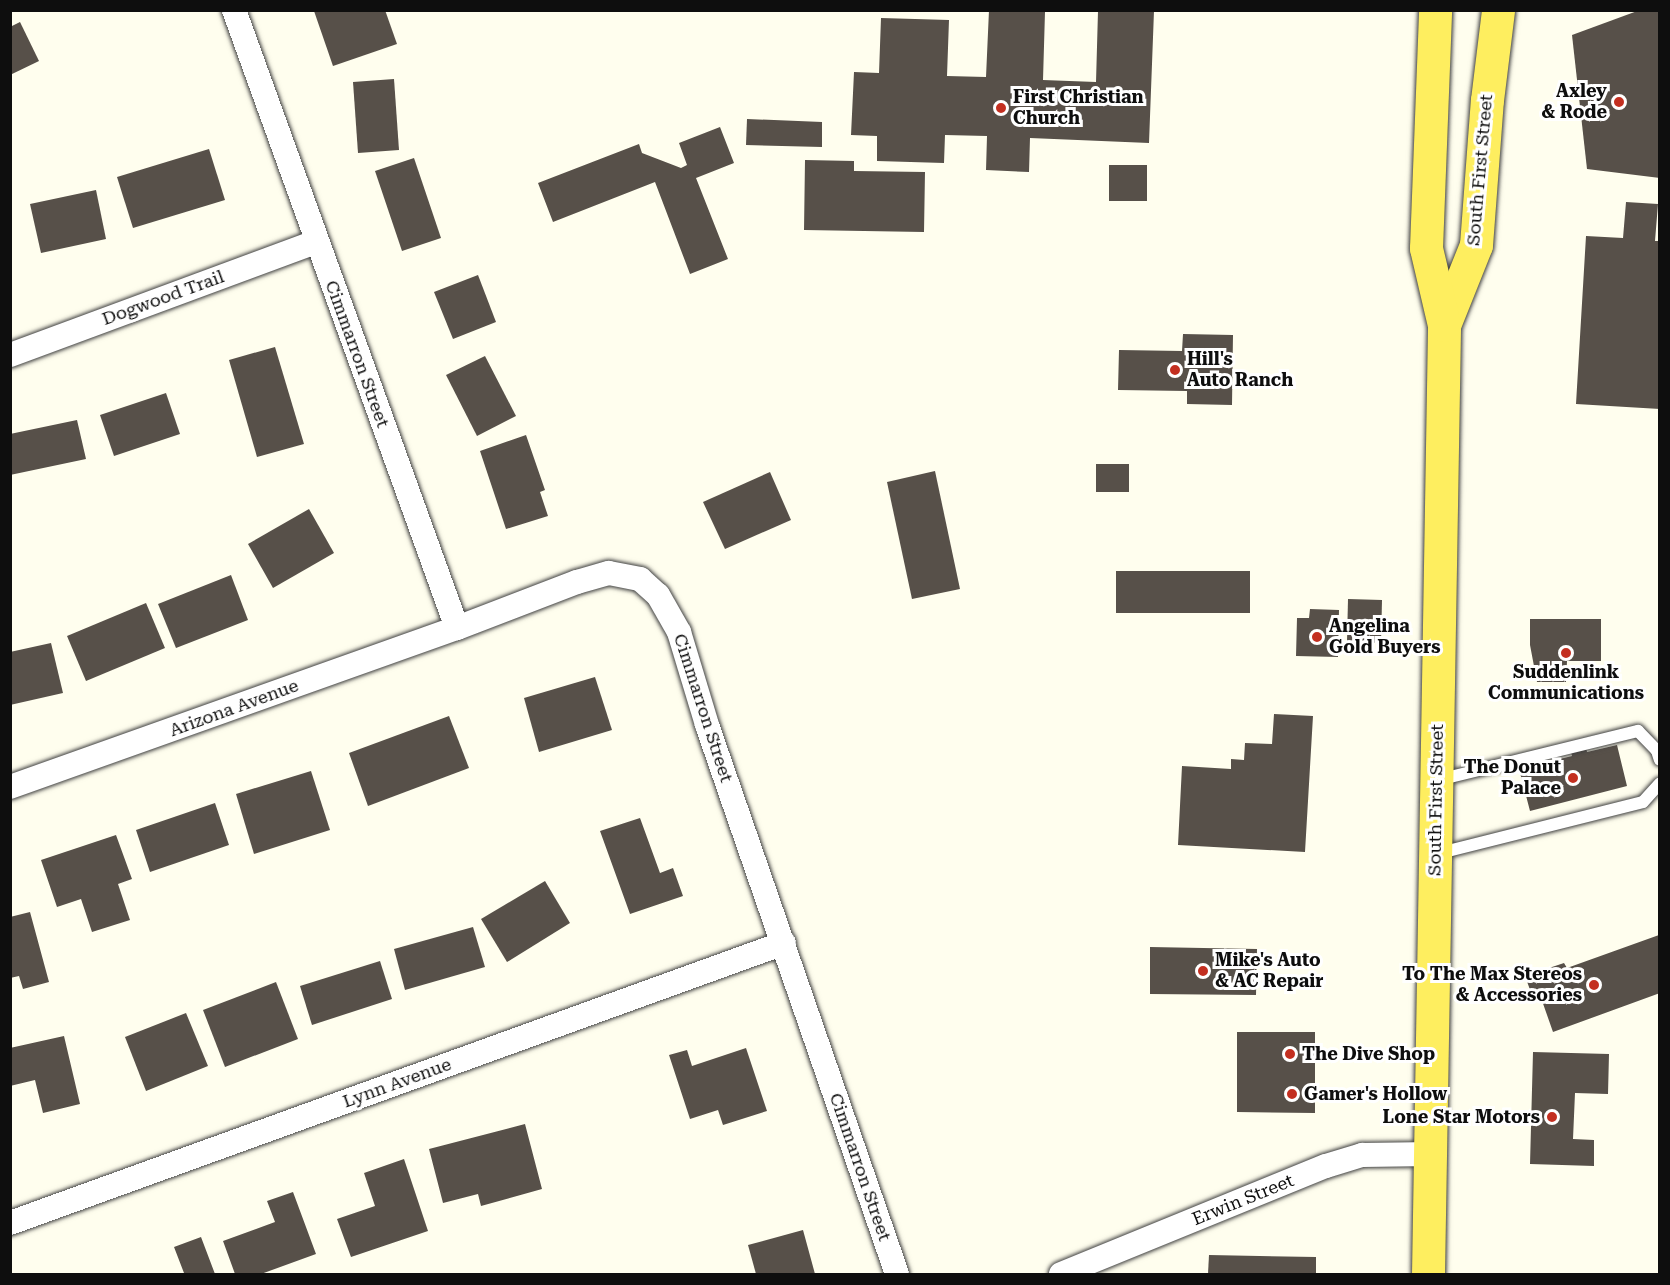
<!DOCTYPE html>
<html>
<head>
<meta charset="utf-8">
<style>
  body { margin:0 }
  #map { position:relative; width:1670px; height:1285px; overflow:hidden; background:#fffeee; font-family:"Roboto Serif",serif }
  div>[style] { position:absolute }
  .building>* { inset:0; background:#575049 }
  .roads { filter:drop-shadow(0 0 2px #414141) drop-shadow(0 0 2px #414141) }
  .service>* { height:12px; margin:-6px; padding:0 6px; transform-origin:6px; border-radius:6px; background:#fff }
  .minor>* { height:24px; margin:-12px; padding:0 12px; transform-origin:12px; border-radius:12px; background:#fff }
  .primary>* { height:33px; margin:-16.5px; padding:0 16.5px; transform-origin:16.5px; border-radius:16.5px; background:#feee5f }
  .dots>* { width:16px; height:16px; translate:-50% -50%; box-sizing:border-box; border:3px solid #fff; border-radius:50% }
  span { translate:-50% -50%; white-space:nowrap; text-align:center; line-height:1.15; -webkit-text-stroke:6px #fff; paint-order:stroke }
  .poi-label { font-size:18px; color:#0e0e0e; font-weight:700 }
  .right { translate:-100% -50%; text-align:right }
  .left { translate:0 -50%; text-align:left }
  .street-label { font-size:18px; color:#0e0e0e }
  .frame { position:absolute; inset:0; border:12px solid #0e0e0e; pointer-events:none }
</style>
</head>
<body>
<div id="map">
  <div class="building">
    <i style="clip-path:polygon(385px 10px,397px 44px,333px 66px,314px 11px)"></i>
    <i style="clip-path:polygon(989px 10px,1045px 12px,1043px 80px,1096px 82px,1098px 11px,1154px 11px,1149px 143px,1030px 138px,1029px 172px,986px 170px,987px 136px,945px 135px,944px 163px,877px 161px,877px 136px,851px 135px,854px 72px,879px 73px,881px 18px,949px 20px,947px 76px,986px 77px)"></i>
    <i style="clip-path:polygon(1640px 10px,1660px 10px,1660px 178px,1587px 169px,1572px 35px)"></i>
    <i style="clip-path:polygon(20px 22px,39px 61px,10px 75px,10px 27px)"></i>
    <i style="clip-path:polygon(394px 79px,399px 150px,358px 153px,353px 82px)"></i>
    <i style="clip-path:polygon(747px 119px,822px 122px,822px 147px,746px 145px)"></i>
    <i style="clip-path:polygon(720px 127px,734px 163px,696px 178px,728px 259px,690px 274px,655px 182px,553px 222px,538px 183px,639px 144px,642px 153px,681px 168px,687px 165px,679px 143px)"></i>
    <i style="clip-path:polygon(209px 149px,225px 200px,133px 228px,117px 177px)"></i>
    <i style="clip-path:polygon(414px 158px,441px 238px,402px 251px,375px 171px)"></i>
    <i style="clip-path:polygon(805px 160px,854px 161px,854px 171px,925px 172px,924px 232px,804px 230px)"></i>
    <i style="clip-path:polygon(1109px 165px,1147px 165px,1147px 201px,1109px 201px)"></i>
    <i style="clip-path:polygon(96px 190px,106px 239px,41px 253px,30px 204px)"></i>
    <i style="clip-path:polygon(1626px 202px,1658px 204px,1655px 241px,1660px 241px,1660px 409px,1576px 404px,1586px 236px,1623px 238px)"></i>
    <i style="clip-path:polygon(478px 275px,496px 322px,453px 339px,434px 292px)"></i>
    <i style="clip-path:polygon(1183px 334px,1233px 335px,1232px 405px,1187px 404px,1187px 391px,1118px 390px,1119px 350px,1182px 351px)"></i>
    <i style="clip-path:polygon(275px 347px,304px 444px,257px 457px,229px 360px)"></i>
    <i style="clip-path:polygon(485px 356px,516px 416px,477px 436px,446px 375px)"></i>
    <i style="clip-path:polygon(166px 393px,180px 434px,114px 456px,100px 415px)"></i>
    <i style="clip-path:polygon(77px 420px,86px 459px,10px 475px,10px 434px)"></i>
    <i style="clip-path:polygon(526px 435px,545px 490px,540px 492px,548px 516px,506px 529px,480px 451px)"></i>
    <i style="clip-path:polygon(1096px 464px,1129px 464px,1129px 492px,1096px 492px)"></i>
    <i style="clip-path:polygon(935px 471px,960px 589px,912px 599px,887px 482px)"></i>
    <i style="clip-path:polygon(770px 472px,791px 520px,725px 549px,703px 502px)"></i>
    <i style="clip-path:polygon(309px 509px,334px 553px,273px 588px,248px 544px)"></i>
    <i style="clip-path:polygon(1116px 571px,1250px 571px,1250px 613px,1116px 613px)"></i>
    <i style="clip-path:polygon(231px 575px,248px 620px,176px 648px,158px 604px)"></i>
    <i style="clip-path:polygon(1348px 599px,1382px 600px,1381px 643px,1347px 642px)"></i>
    <i style="clip-path:polygon(146px 603px,165px 648px,86px 681px,67px 636px)"></i>
    <i style="clip-path:polygon(1310px 609px,1339px 610px,1338px 657px,1296px 656px,1297px 618px,1309px 618px)"></i>
    <i style="clip-path:polygon(1530px 619px,1601px 619px,1601px 661px,1567px 661px,1566px 682px,1537px 682px,1530px 645px)"></i>
    <i style="clip-path:polygon(51px 643px,63px 693px,10px 705px,10px 652px)"></i>
    <i style="clip-path:polygon(595px 677px,612px 730px,539px 752px,524px 698px)"></i>
    <i style="clip-path:polygon(1274px 714px,1313px 716px,1305px 852px,1178px 845px,1182px 766px,1231px 769px,1231px 759px,1244px 760px,1245px 743px,1272px 744px)"></i>
    <i style="clip-path:polygon(449px 716px,469px 768px,368px 806px,349px 753px)"></i>
    <i style="clip-path:polygon(1585px 744px,1587px 752px,1617px 745px,1627px 786px,1530px 811px,1519px 769px,1572px 756px,1570px 748px)"></i>
    <i style="clip-path:polygon(311px 771px,330px 830px,254px 854px,236px 794px)"></i>
    <i style="clip-path:polygon(215px 803px,229px 845px,150px 872px,136px 830px)"></i>
    <i style="clip-path:polygon(640px 818px,660px 873px,673px 868px,683px 896px,630px 914px,600px 831px)"></i>
    <i style="clip-path:polygon(116px 835px,132px 879px,118px 884px,130px 920px,92px 932px,81px 899px,57px 907px,41px 860px)"></i>
    <i style="clip-path:polygon(545px 881px,570px 923px,507px 962px,481px 919px)"></i>
    <i style="clip-path:polygon(30px 912px,49px 982px,23px 989px,19px 976px,10px 978px,10px 917px)"></i>
    <i style="clip-path:polygon(473px 927px,485px 967px,405px 990px,394px 949px)"></i>
    <i style="clip-path:polygon(1659px 935px,1660px 993px,1553px 1032px,1540px 995px,1533px 998px,1525px 976px,1564px 963px,1567px 968px)"></i>
    <i style="clip-path:polygon(1150px 947px,1257px 949px,1256px 995px,1150px 994px)"></i>
    <i style="clip-path:polygon(380px 961px,392px 999px,312px 1025px,300px 986px)"></i>
    <i style="clip-path:polygon(276px 982px,298px 1039px,225px 1067px,203px 1010px)"></i>
    <i style="clip-path:polygon(186px 1013px,208px 1066px,146px 1091px,125px 1037px)"></i>
    <i style="clip-path:polygon(1237px 1032px,1315px 1032px,1315px 1113px,1237px 1112px)"></i>
    <i style="clip-path:polygon(64px 1036px,80px 1104px,43px 1113px,35px 1080px,10px 1086px,10px 1048px)"></i>
    <i style="clip-path:polygon(746px 1048px,767px 1111px,723px 1125px,718px 1110px,690px 1119px,669px 1055px,687px 1050px,692px 1066px)"></i>
    <i style="clip-path:polygon(1533px 1052px,1609px 1054px,1608px 1094px,1575px 1093px,1573px 1139px,1594px 1140px,1594px 1166px,1530px 1164px)"></i>
    <i style="clip-path:polygon(525px 1124px,542px 1189px,481px 1206px,478px 1194px,443px 1203px,429px 1149px)"></i>
    <i style="clip-path:polygon(404px 1159px,428px 1231px,351px 1257px,337px 1219px,375px 1206px,364px 1173px)"></i>
    <i style="clip-path:polygon(293px 1192px,316px 1254px,261px 1274px,235px 1274px,223px 1241px,275px 1222px,267px 1201px)"></i>
    <i style="clip-path:polygon(803px 1230px,815px 1274px,756px 1274px,748px 1245px)"></i>
    <i style="clip-path:polygon(201px 1237px,215px 1274px,180px 1274px,184px 1273px,174px 1247px)"></i>
    <i style="clip-path:polygon(1209px 1255px,1316px 1257px,1316px 1274px,1208px 1274px)"></i>
  </div>
  <div class="roads">
    <div class="service">
      <i style="left:1438px;top:780px;width:206px;rotate:-13.8deg"></i>
      <i style="left:1638px;top:731px;width:28px;rotate:46deg"></i>
      <i style="left:1657px;top:751px;width:9px;rotate:72deg"></i>
      <i style="left:1436px;top:854px;width:213px;rotate:-14.1deg"></i>
      <i style="left:1643px;top:802px;width:25px;rotate:-48deg"></i>
    </div>
    <div class="minor">
      <i style="left:234px;top:10px;width:657px;rotate:70.16deg"></i>
      <i style="left:10px;top:355px;width:326px;rotate:-20.3deg"></i>
      <i style="left:10px;top:787px;width:474px;rotate:-19.6deg"></i>
      <i style="left:457px;top:628px;width:129px;rotate:-21deg"></i>
      <i style="left:577px;top:582px;width:33px;rotate:-16deg"></i>
      <i style="left:609px;top:573px;width:32px;rotate:11deg"></i>
      <i style="left:640px;top:579px;width:24px;rotate:42deg"></i>
      <i style="left:658px;top:595px;width:43px;rotate:60.4deg"></i>
      <i style="left:679px;top:632px;width:97px;rotate:73.2deg"></i>
      <i style="left:707px;top:725px;width:581px;rotate:70.91deg"></i>
      <i style="left:10px;top:1223px;width:823px;rotate:-19.89deg"></i>
      <i style="left:1061px;top:1274px;width:286px;rotate:-22.2deg"></i>
      <i style="left:1326px;top:1166px;width:38px;rotate:-17deg"></i>
      <i style="left:1362px;top:1155px;width:70px;rotate:-0.8deg"></i>
    </div>
    <div class="primary">
      <i style="left:1444px;top:325px;width:86px;rotate:-68.2deg"></i>
      <i style="left:1476px;top:245px;width:145px;rotate:-85.7deg"></i>
      <i style="left:1487px;top:100px;width:91px;rotate:-83deg"></i>
      <i style="left:1428px;top:1274px;width:949px;rotate:-89.03deg"></i>
      <i style="left:1444px;top:325px;width:79px;rotate:-103.2deg"></i>
      <i style="left:1426px;top:248px;width:238px;rotate:-87.8deg"></i>
    </div>
  </div>
  <div class="dots">
    <i style="left:1619px;top:102px;background:#c32f20"></i>
    <i style="left:1001px;top:108px;background:#c32f20"></i>
    <i style="left:1175px;top:370px;background:#c32f20"></i>
    <i style="left:1317px;top:637px;background:#c32f20"></i>
    <i style="left:1566px;top:653px;background:#c32f20"></i>
    <i style="left:1573px;top:778px;background:#c32f20"></i>
    <i style="left:1203px;top:971px;background:#c32f20"></i>
    <i style="left:1594px;top:985px;background:#c32f20"></i>
    <i style="left:1290px;top:1054px;background:#c32f20"></i>
    <i style="left:1292px;top:1094px;background:#c32f20"></i>
    <i style="left:1552px;top:1117px;background:#c32f20"></i>
  </div>
  <div class="poi-label">
    <span class="right" style="left:1607px;top:102px">Axley<br>&amp; Rode</span>
    <span class="left" style="left:1013px;top:108px">First Christian<br>Church</span>
    <span class="left" style="left:1187px;top:370px">Hill's<br>Auto Ranch</span>
    <span class="left" style="left:1329px;top:637px">Angelina<br>Gold Buyers</span>
    <span style="left:1566px;top:683px">Suddenlink<br>Communications</span>
    <span class="right" style="left:1561px;top:778px">The Donut<br>Palace</span>
    <span class="left" style="left:1215px;top:971px">Mike's Auto<br>&amp; AC Repair</span>
    <span class="right" style="left:1582px;top:985px">To The Max Stereos<br>&amp; Accessories</span>
    <span class="left" style="left:1302px;top:1054px">The Dive Shop</span>
    <span class="left" style="left:1304px;top:1094px">Gamer's Hollow</span>
    <span class="right" style="left:1540px;top:1117px">Lone Star Motors</span>
  </div>
  <div class="street-label">
    <span style="left:1480px;top:170px;rotate:-85deg">South First Street</span>
    <span style="left:163px;top:298px;rotate:-20deg">Dogwood Trail</span>
    <span style="left:357px;top:354px;rotate:70deg">Cimmarron Street</span>
    <span style="left:234px;top:708px;rotate:-20deg">Arizona Avenue</span>
    <span style="left:703px;top:708px;rotate:72deg">Cimmarron Street</span>
    <span style="left:1436px;top:800px;rotate:-89deg">South First Street</span>
    <span style="left:397px;top:1083px;rotate:-20deg">Lynn Avenue</span>
    <span style="left:860px;top:1167px;rotate:71deg">Cimmarron Street</span>
    <span style="left:1243px;top:1200px;rotate:-22deg">Erwin Street</span>
  </div>
  <div class="frame"></div>
</div>
</body>
</html>
